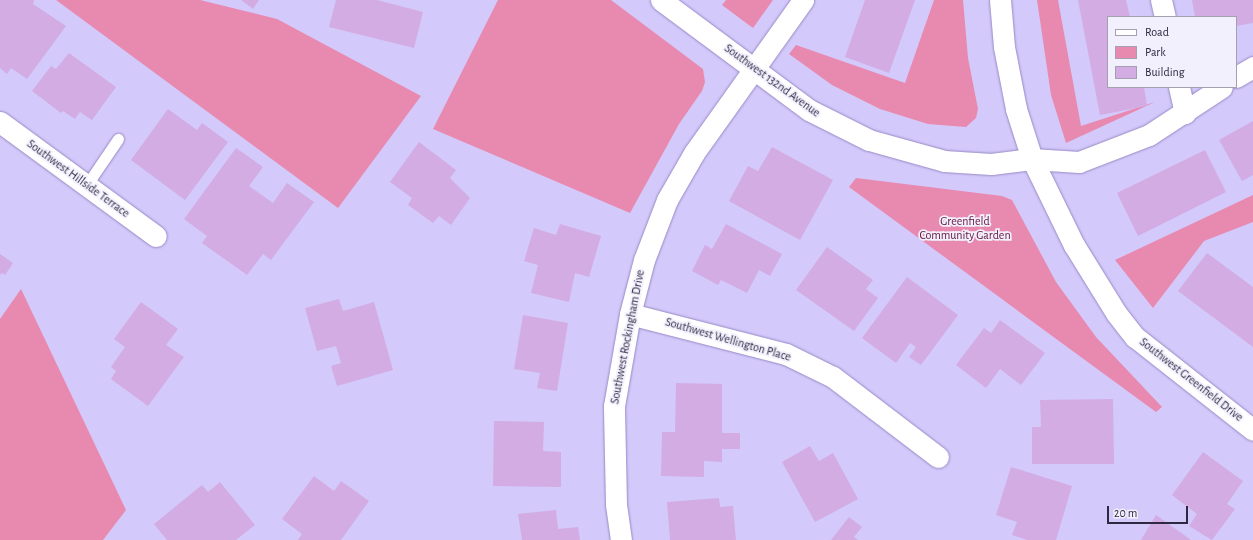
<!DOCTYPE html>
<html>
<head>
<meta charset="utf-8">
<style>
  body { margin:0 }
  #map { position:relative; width:1253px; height:540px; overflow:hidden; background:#d4c9fb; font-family:"Alegreya Sans",sans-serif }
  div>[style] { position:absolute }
  .green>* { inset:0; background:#e889af }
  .building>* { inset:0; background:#d2ace3 }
  .roads { filter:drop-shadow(0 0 1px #988ac5) drop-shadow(0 0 1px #988ac5) }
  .service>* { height:11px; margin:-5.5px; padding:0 5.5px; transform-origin:5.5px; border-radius:5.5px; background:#fff }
  .minor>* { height:21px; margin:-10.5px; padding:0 10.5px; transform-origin:10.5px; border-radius:10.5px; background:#fff }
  span { translate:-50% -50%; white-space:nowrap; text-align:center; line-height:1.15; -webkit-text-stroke:3.5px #f2f0fd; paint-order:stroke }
  .street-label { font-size:12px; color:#2e2840 }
  .park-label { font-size:12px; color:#64143c }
  .legend { position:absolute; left:1107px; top:16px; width:130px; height:72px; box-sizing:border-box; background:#f2f0fd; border:1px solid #a4a0b1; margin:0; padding:5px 7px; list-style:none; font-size:12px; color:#2e2840 }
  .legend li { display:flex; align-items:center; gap:8px; height:20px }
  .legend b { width:20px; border:1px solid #a4a0b1 }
  .scale { position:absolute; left:1107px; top:506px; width:81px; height:18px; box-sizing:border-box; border:2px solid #2e2840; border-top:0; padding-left:5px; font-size:12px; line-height:14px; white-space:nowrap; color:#2e2840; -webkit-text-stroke:3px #f2f0fd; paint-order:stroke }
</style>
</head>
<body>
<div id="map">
  <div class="green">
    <i style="clip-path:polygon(56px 0,200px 0,277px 19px,421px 96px,338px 208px)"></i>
    <i style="clip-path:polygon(498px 0,611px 0,703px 69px,705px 82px,702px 91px,679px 124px,630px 213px,433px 129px)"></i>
    <i style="clip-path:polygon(726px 0,773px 0,753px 28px,722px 5px)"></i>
    <i style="clip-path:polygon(934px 0,963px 0,968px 58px,978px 109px,976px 118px,966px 127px,928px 124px,880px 109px,832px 85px,789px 54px,796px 45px,905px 83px)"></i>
    <i style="clip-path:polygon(1037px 0,1058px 0,1081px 126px,1155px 102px,1066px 143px,1051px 95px)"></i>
    <i style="clip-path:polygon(856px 178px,1002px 196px,1012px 200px,1056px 282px,1096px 337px,1162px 407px,1156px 412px,849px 187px)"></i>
    <i style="clip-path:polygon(1253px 195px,1253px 222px,1204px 241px,1153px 308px,1115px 260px)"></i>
    <i style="clip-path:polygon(21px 289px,126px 510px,103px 540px,0 540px,0 319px)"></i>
  </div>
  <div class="building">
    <i style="clip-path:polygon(0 0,34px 0,33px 4px,66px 26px,27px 79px,11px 68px,7px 74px,0 68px)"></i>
    <i style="clip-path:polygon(241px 0,259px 0,253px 9px)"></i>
    <i style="clip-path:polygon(336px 0,377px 0,423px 12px,414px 48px,329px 27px)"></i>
    <i style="clip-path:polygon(865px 0,915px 0,889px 73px,845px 57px)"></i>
    <i style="clip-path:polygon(1078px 0,1126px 0,1130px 17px,1108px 17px,1108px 87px,1144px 87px,1147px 106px,1100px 115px)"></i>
    <i style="clip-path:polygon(1192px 0,1253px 0,1253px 23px,1236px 26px,1236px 17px,1195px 17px)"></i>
    <i style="clip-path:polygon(69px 53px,116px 87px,92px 120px,80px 112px,75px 119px,63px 111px,61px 113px,32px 91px,51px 66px,56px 69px)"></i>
    <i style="clip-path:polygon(168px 109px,197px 130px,202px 123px,228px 142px,185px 200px,131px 160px)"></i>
    <i style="clip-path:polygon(1253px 121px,1253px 175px,1242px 181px,1219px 140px)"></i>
    <i style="clip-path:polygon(419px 142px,456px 170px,450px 178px,470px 198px,451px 225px,439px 216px,433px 223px,408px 205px,412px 198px,390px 182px)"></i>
    <i style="clip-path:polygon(772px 147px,833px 180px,800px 240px,729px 201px,748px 166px,758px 171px)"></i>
    <i style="clip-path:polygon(236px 148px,263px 167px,249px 186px,273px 203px,287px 183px,314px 202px,271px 260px,263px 254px,247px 275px,202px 243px,207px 236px,184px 219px)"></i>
    <i style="clip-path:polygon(1205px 150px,1226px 192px,1138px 236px,1117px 193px)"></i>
    <i style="clip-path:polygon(560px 224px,601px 236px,589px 277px,575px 273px,569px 302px,531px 293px,538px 265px,524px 261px,534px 228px,556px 235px)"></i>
    <i style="clip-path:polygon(726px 224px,782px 254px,770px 276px,759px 270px,747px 293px,721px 280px,718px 285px,692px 271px,705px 245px,712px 249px)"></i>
    <i style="clip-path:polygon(827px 247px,873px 280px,866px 289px,878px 298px,854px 331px,796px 290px)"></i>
    <i style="clip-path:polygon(1207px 253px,1253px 287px,1253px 347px,1178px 291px)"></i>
    <i style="clip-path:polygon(0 254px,13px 263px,5px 275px,2px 273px,0 275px)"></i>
    <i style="clip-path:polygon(907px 277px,958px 315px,921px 365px,909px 357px,916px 347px,910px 343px,896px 363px,862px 338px)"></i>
    <i style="clip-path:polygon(339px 299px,343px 311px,374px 302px,393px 370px,337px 386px,331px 366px,341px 363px,336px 346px,317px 351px,305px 308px)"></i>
    <i style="clip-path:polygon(141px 302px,178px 329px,166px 345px,184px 357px,148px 406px,111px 379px,116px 371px,111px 367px,125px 347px,114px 339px)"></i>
    <i style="clip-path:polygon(523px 315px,568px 323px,557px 391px,537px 388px,540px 373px,514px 369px)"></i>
    <i style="clip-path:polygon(1000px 320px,1045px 353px,1021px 385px,1000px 369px,986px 388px,956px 365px,984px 328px,991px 333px)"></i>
    <i style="clip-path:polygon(676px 383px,722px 384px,722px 433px,740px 433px,740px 449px,722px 449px,722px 462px,704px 461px,704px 477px,661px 476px,662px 432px,675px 432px)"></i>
    <i style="clip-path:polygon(1113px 399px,1114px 464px,1032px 464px,1032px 427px,1041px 427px,1040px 400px)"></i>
    <i style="clip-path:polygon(494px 421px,544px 422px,543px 451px,561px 452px,561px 487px,493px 486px)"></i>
    <i style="clip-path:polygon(810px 446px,819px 461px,833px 453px,858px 499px,815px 522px,782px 462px)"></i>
    <i style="clip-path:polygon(1203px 452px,1243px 481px,1227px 504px,1235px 509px,1212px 540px,1189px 526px,1197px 514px,1172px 495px)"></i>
    <i style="clip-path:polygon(1011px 467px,1072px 486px,1056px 540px,1027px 540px,1012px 535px,1017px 522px,996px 515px)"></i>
    <i style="clip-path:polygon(314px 476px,334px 491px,341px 481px,369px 501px,341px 540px,298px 540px,302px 534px,282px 519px)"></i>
    <i style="clip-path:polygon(220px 482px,255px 525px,236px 540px,167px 540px,154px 524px,202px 485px,208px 492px)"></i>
    <i style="clip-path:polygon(719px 498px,720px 507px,733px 506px,736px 540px,670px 540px,667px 502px)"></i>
    <i style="clip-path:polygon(556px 510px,558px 529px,578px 527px,580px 540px,522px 540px,518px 514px)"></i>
    <i style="clip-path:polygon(1156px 515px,1191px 540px,1141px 540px)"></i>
    <i style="clip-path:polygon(849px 517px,862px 527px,854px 537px,858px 540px,831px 540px)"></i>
  </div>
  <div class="roads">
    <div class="service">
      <i style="left:86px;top:186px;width:57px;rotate:-55.8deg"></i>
    </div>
    <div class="minor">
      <i style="left:661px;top:0;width:184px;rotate:36.6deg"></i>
      <i style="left:809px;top:110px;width:67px;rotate:26.6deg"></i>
      <i style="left:869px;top:140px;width:78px;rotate:15.6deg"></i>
      <i style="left:944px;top:161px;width:47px;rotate:3.7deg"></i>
      <i style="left:991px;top:164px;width:41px;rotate:-7deg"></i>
      <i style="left:1032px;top:159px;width:47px;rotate:3.7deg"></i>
      <i style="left:1079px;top:162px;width:75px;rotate:-21.1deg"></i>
      <i style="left:1149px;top:135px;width:87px;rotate:-33.3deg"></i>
      <i style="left:1000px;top:0;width:47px;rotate:85.1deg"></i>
      <i style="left:1004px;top:47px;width:63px;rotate:79deg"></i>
      <i style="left:1016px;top:109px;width:52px;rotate:72.3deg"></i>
      <i style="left:1032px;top:159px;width:96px;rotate:64deg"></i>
      <i style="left:1074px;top:245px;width:80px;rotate:58.3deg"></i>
      <i style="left:1116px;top:313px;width:31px;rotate:52deg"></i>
      <i style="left:1135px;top:337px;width:150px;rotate:38.2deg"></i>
      <i style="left:1161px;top:0;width:17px;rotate:77deg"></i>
      <i style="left:1236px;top:77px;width:20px;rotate:-30deg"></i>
      <i style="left:1179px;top:87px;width:27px;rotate:77deg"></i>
      <i style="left:0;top:122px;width:193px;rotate:36.2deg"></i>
      <i style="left:630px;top:314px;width:161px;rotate:14.4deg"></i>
      <i style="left:786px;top:354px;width:52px;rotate:26.1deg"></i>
      <i style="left:833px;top:377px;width:132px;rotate:37.3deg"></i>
      <i style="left:621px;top:540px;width:36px;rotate:-98deg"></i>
      <i style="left:616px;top:504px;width:98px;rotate:-91.2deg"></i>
      <i style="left:614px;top:406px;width:93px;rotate:-80.1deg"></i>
      <i style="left:630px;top:314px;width:56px;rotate:-75.5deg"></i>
      <i style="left:644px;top:260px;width:64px;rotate:-69deg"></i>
      <i style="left:667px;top:200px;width:54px;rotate:-60.1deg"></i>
      <i style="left:694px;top:153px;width:188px;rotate:-54.5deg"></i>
    </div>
  </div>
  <div class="street-label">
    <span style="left:772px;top:81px;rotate:36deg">Southwest 132nd Avenue</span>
    <span style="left:78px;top:179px;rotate:36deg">Southwest Hillside Terrace</span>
    <span style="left:628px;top:337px;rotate:-79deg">Southwest Rockingham Drive</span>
    <span style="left:728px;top:340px;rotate:16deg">Southwest Wellington Place</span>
    <span style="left:1191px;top:380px;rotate:38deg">Southwest Greenfield Drive</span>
  </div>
  <div class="park-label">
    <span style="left:965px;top:229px">Greenfield<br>Community Garden</span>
  </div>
  <ul class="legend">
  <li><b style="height:5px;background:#fff"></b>Road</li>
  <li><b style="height:11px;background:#e889af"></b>Park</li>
  <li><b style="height:11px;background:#d2ace3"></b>Building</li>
  </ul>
  <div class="scale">20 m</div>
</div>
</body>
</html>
